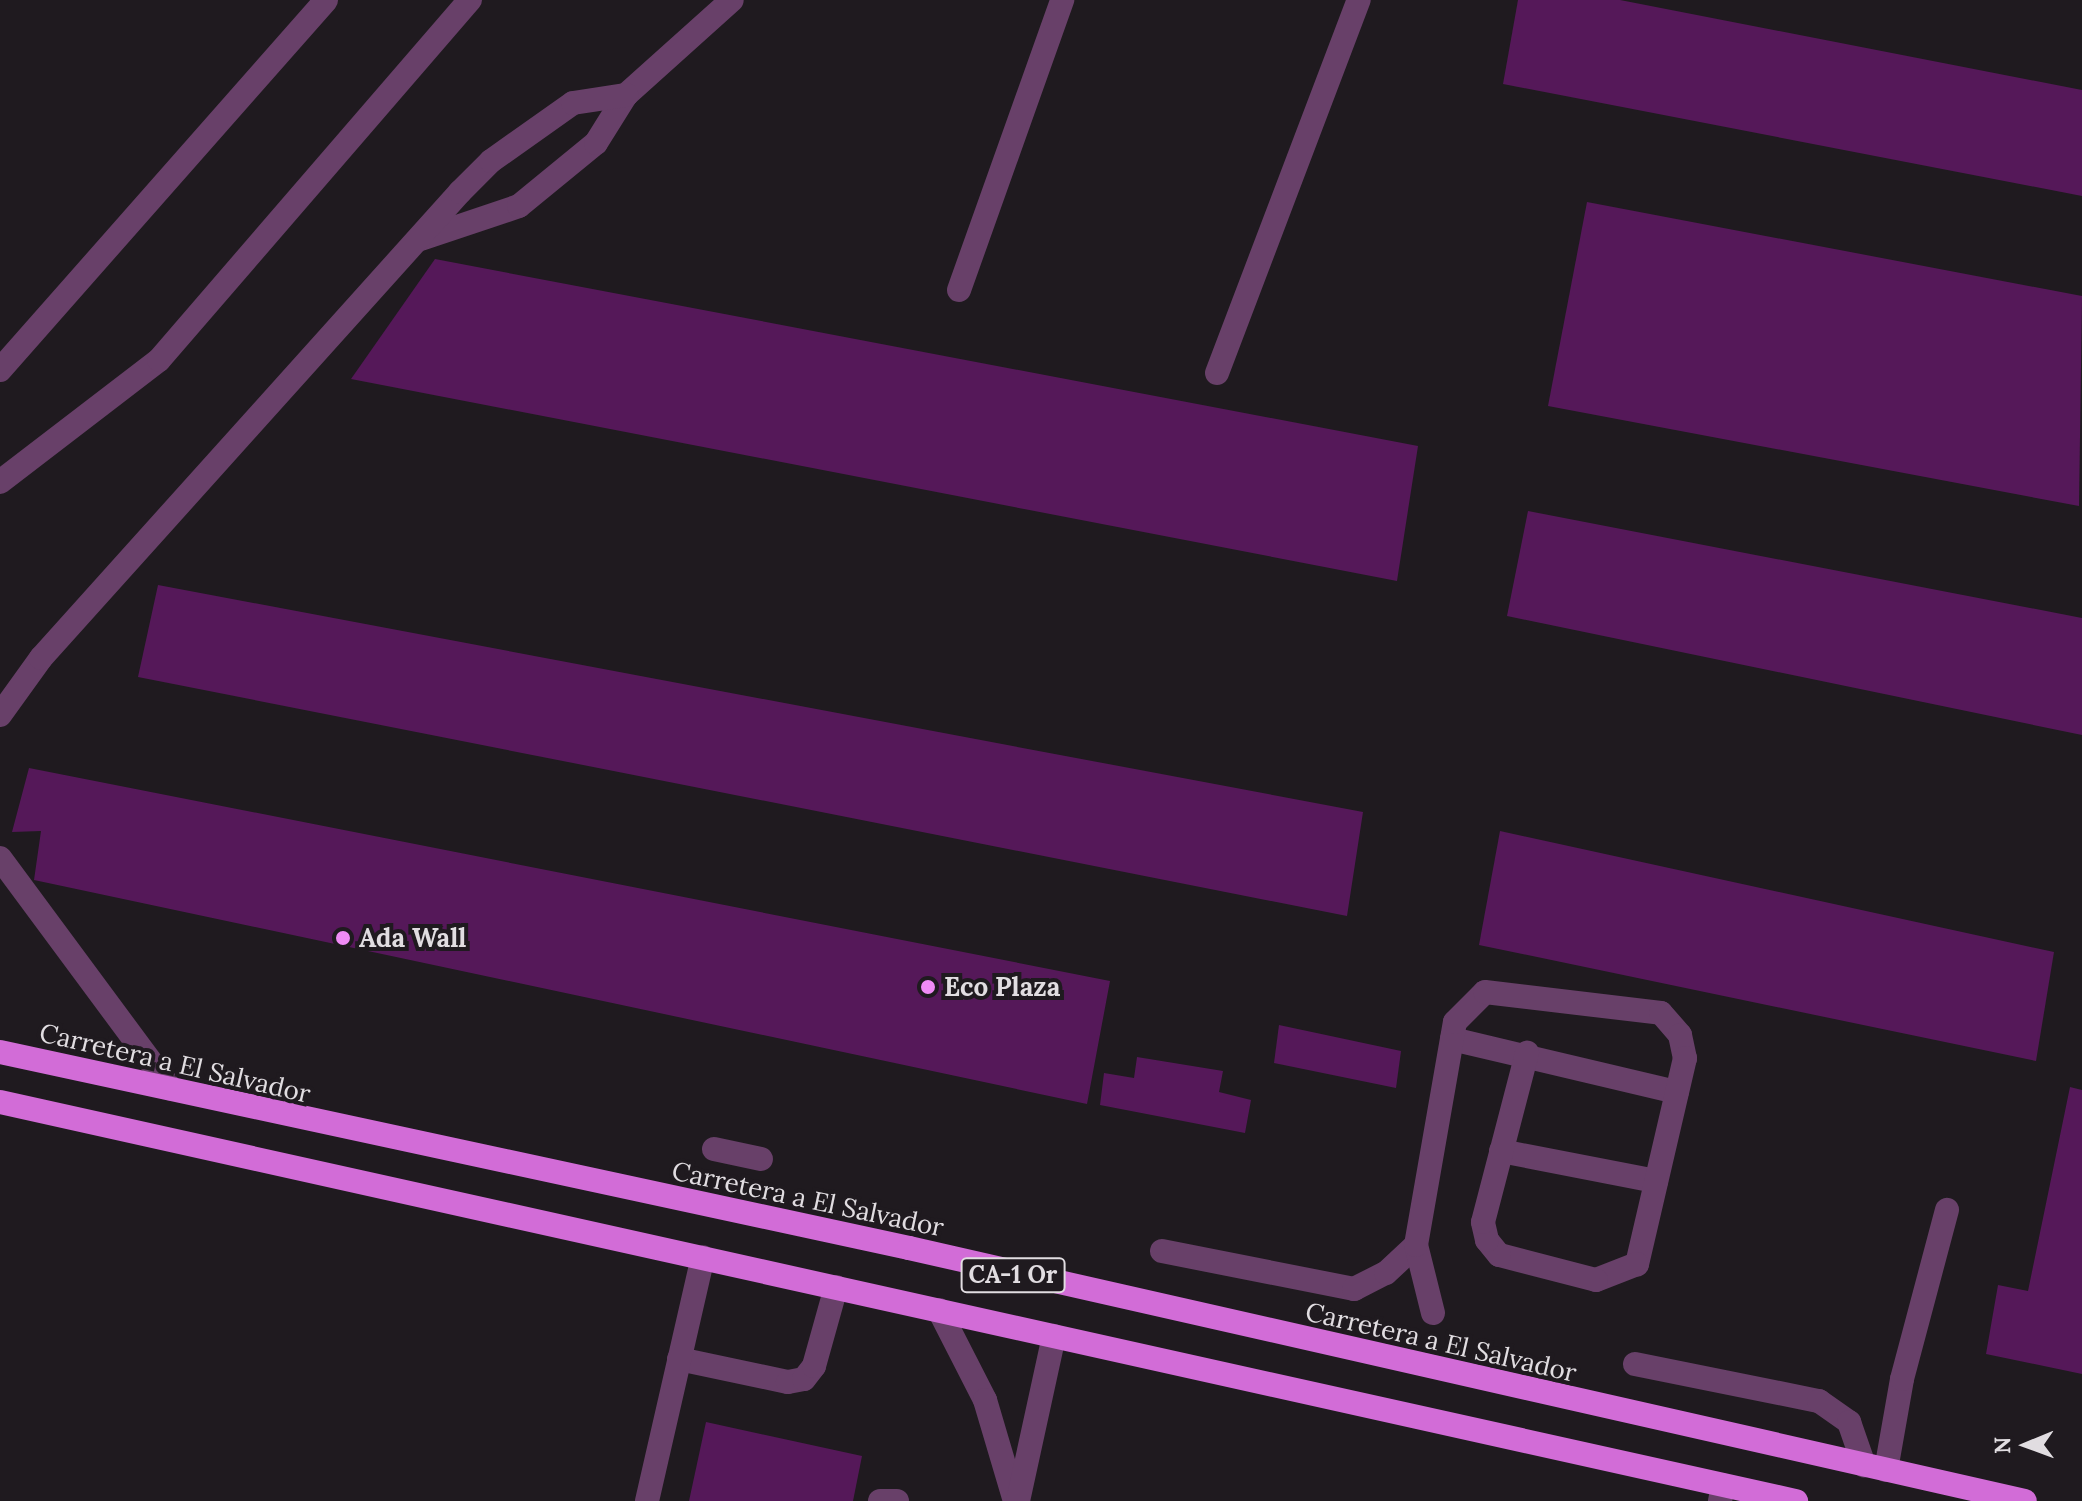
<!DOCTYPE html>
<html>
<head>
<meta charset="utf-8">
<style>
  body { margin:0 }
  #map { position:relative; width:2082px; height:1501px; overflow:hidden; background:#1f1a1f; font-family:Lora,serif }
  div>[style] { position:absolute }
  .building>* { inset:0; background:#551859 }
  .minor>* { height:24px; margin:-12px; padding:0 12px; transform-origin:12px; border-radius:12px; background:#684069 }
  .highway>* { height:24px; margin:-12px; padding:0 12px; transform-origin:12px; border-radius:12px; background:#d26cd7 }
  .dots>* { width:22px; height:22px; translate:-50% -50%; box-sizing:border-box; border:4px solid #1f1a1f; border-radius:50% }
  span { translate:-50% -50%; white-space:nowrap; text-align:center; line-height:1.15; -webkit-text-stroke:8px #1f1a1f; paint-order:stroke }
  .shield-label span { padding:2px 6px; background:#1f1a1f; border:2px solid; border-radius:6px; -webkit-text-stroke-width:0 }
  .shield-label { font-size:24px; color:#e1dde1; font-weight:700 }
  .poi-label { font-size:26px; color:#e1dde1; font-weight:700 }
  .left { translate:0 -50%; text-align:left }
  .street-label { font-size:26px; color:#e1dde1 }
  .north { position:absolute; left:1986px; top:1405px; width:80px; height:80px; -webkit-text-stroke:6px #1f1a1f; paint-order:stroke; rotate:269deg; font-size:22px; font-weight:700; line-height:32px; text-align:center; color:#e1dde1 }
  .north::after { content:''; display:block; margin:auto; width:28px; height:36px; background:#e1dde1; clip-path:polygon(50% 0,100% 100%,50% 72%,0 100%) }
</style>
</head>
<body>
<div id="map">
  <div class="building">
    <i style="clip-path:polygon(1518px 0,1620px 0,2082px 90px,2082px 196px,1503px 84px)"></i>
    <i style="clip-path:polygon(1587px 202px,2082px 296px,2079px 506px,1548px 406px)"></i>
    <i style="clip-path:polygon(435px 259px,1418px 446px,1397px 581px,351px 379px)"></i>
    <i style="clip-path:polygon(1528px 511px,2082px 618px,2082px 735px,1507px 616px)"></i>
    <i style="clip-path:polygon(158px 585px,1363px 812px,1347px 916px,138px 677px)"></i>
    <i style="clip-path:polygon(29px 768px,1110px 981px,1087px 1104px,34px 880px,41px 831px,12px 832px)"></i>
    <i style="clip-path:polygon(1500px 831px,2054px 952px,2036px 1061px,1479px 945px)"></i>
    <i style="clip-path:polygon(1279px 1025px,1401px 1051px,1396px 1088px,1274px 1063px)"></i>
    <i style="clip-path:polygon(1137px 1057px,1223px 1071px,1219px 1092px,1251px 1100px,1245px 1133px,1100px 1105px,1104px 1073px,1134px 1078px)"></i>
    <i style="clip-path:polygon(2070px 1087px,2082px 1090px,2082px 1374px,1986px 1354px,1998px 1285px,2028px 1291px)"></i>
    <i style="clip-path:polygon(706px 1422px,862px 1456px,853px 1501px,689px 1501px)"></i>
  </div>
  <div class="minor">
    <i style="left:421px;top:239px;width:103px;rotate:-18.6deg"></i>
    <i style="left:519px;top:206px;width:99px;rotate:-39.3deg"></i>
    <i style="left:596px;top:143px;width:57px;rotate:-58deg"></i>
    <i style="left:626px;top:95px;width:142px;rotate:-41.9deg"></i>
    <i style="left:959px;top:290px;width:308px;rotate:-70.4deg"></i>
    <i style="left:0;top:370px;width:493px;rotate:-48.6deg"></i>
    <i style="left:1217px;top:373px;width:399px;rotate:-69.2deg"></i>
    <i style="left:0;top:482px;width:200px;rotate:-37.5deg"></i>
    <i style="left:159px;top:360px;width:476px;rotate:-49.2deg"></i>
    <i style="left:0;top:715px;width:70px;rotate:-54.3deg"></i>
    <i style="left:41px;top:658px;width:627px;rotate:-48.04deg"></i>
    <i style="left:460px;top:192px;width:44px;rotate:-45deg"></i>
    <i style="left:491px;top:161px;width:100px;rotate:-35.3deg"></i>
    <i style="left:573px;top:103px;width:54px;rotate:-8.6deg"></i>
    <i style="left:0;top:858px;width:287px;rotate:53.5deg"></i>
    <i style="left:1452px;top:1039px;width:231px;rotate:13.3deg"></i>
    <i style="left:714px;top:1149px;width:48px;rotate:12deg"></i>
    <i style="left:1501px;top:1151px;width:158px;rotate:11deg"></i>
    <i style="left:1162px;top:1251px;width:196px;rotate:11.2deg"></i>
    <i style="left:1354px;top:1289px;width:36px;rotate:-27deg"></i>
    <i style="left:1386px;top:1273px;width:41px;rotate:-43deg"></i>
    <i style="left:939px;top:1310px;width:101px;rotate:62.9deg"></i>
    <i style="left:985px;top:1400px;width:105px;rotate:73.5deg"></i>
    <i style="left:1433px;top:1313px;width:70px;rotate:-104deg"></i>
    <i style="left:1416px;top:1245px;width:226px;rotate:-80.1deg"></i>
    <i style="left:1455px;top:1022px;width:42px;rotate:-45deg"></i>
    <i style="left:1485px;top:992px;width:177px;rotate:6.8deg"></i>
    <i style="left:1661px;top:1013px;width:29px;rotate:49deg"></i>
    <i style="left:1680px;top:1035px;width:24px;rotate:78deg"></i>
    <i style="left:1685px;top:1058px;width:212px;rotate:103.1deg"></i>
    <i style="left:1637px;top:1264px;width:44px;rotate:158.7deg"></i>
    <i style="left:1596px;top:1280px;width:100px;rotate:-165.5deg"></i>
    <i style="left:1499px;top:1255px;width:19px;rotate:-129deg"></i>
    <i style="left:1487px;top:1240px;width:18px;rotate:-103deg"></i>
    <i style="left:1483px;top:1222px;width:175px;rotate:-75.4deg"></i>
    <i style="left:679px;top:1359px;width:111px;rotate:11.9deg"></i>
    <i style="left:788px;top:1382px;width:16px;rotate:-11deg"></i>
    <i style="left:804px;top:1379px;width:16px;rotate:-52deg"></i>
    <i style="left:814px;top:1366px;width:82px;rotate:-74.4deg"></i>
    <i style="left:1635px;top:1364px;width:188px;rotate:11.4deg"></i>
    <i style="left:1819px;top:1401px;width:37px;rotate:35deg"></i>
    <i style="left:1849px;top:1422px;width:46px;rotate:70.8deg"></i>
    <i style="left:1886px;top:1470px;width:92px;rotate:-80deg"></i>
    <i style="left:1902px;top:1379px;width:175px;rotate:-75.1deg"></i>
    <i style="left:647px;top:1501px;width:250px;rotate:-77.1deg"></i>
    <i style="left:880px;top:1501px;width:17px"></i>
    <i style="left:1018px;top:1501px;width:169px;rotate:-77.7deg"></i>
    <i style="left:1720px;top:1501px;width:16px;rotate:-79deg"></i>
  </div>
  <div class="highway">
    <i style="left:0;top:1052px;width:930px;rotate:12.17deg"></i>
    <i style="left:909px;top:1248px;width:1144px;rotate:12.77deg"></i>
    <i style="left:0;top:1102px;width:1840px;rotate:12.53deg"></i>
  </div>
  <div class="dots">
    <i style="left:343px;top:938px;background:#f08bf5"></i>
    <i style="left:928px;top:987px;background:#f08bf5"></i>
  </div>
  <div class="shield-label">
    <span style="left:1013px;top:1275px">CA-1 Or</span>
  </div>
  <div class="poi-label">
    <span class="left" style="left:359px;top:938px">Ada Wall</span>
    <span class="left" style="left:944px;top:987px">Eco Plaza</span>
  </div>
  <div class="street-label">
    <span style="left:175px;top:1063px;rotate:13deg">Carretera a El Salvador</span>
    <span style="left:808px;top:1199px;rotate:12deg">Carretera a El Salvador</span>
    <span style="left:1441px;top:1342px;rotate:13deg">Carretera a El Salvador</span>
  </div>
  <div class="north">N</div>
</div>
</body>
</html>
